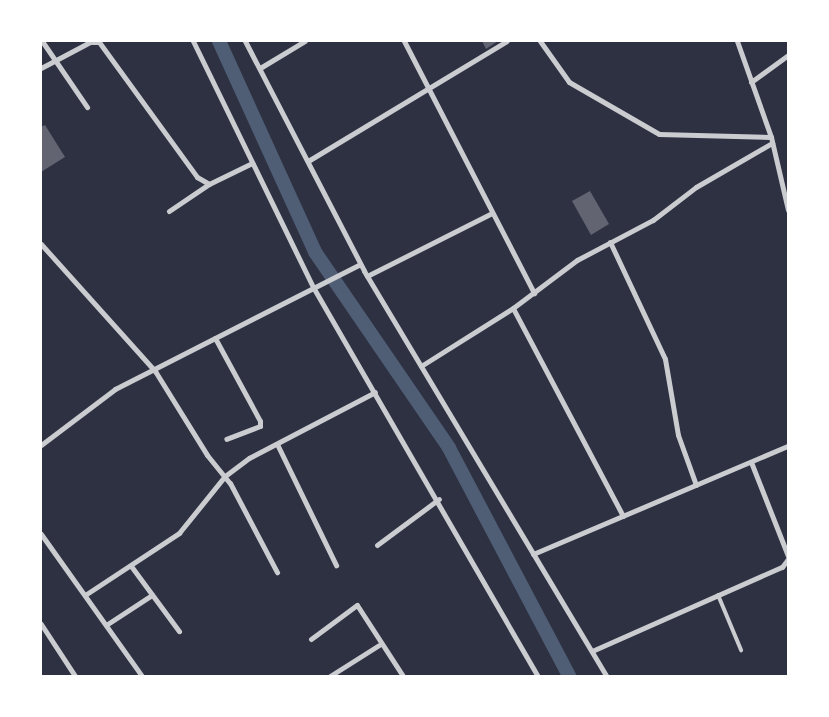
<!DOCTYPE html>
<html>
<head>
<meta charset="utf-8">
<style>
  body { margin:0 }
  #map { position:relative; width:829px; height:717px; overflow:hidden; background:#2d3142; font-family:"Titillium Web",sans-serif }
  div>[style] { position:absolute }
  .canal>* { height:14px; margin:-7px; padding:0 7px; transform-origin:7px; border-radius:7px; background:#4f5d75 }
  .building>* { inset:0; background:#626471 }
  .service>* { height:4px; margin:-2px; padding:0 2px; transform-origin:2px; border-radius:2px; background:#caccd0 }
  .minor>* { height:5px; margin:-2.5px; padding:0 2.5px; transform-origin:2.5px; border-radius:2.5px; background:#caccd0 }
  span { translate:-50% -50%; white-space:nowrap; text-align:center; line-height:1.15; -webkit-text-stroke:4px #fff; paint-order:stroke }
  .frame { position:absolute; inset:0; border:42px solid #fff; pointer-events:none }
</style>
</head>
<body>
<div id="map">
  <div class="canal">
    <i style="left:219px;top:41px;width:232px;rotate:65.5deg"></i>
    <i style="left:315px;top:252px;width:237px;rotate:55.6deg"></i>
    <i style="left:449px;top:448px;width:258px;rotate:62.2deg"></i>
  </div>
  <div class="building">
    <i style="clip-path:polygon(482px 41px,498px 41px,486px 49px)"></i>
    <i style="clip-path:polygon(45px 125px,65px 157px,41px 172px,41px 127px)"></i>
    <i style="clip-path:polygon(590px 191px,609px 224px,591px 235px,572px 201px)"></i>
  </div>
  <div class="service">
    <i style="left:718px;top:595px;width:60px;rotate:67.3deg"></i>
  </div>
  <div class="minor">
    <i style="left:42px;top:41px;width:80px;rotate:55.7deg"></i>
    <i style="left:193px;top:41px;width:274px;rotate:64deg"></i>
    <i style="left:313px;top:287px;width:449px;rotate:60deg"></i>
    <i style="left:245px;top:41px;width:259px;rotate:62.6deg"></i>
    <i style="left:364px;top:271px;width:472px;rotate:59.1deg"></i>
    <i style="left:404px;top:41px;width:284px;rotate:62.7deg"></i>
    <i style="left:540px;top:41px;width:50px;rotate:54.7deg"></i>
    <i style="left:569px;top:82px;width:104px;rotate:30deg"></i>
    <i style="left:659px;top:134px;width:112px;rotate:1.5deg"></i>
    <i style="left:737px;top:41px;width:102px;rotate:70.5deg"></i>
    <i style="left:771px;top:137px;width:75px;rotate:76.9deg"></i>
    <i style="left:41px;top:68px;width:55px;rotate:-28deg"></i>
    <i style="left:90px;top:42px;width:9px"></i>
    <i style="left:99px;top:42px;width:167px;rotate:54deg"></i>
    <i style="left:197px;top:177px;width:14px;rotate:30deg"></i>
    <i style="left:209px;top:184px;width:48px;rotate:-26deg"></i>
    <i style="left:260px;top:68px;width:52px;rotate:-31deg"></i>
    <i style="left:751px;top:82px;width:46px;rotate:-36.1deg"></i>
    <i style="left:308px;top:161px;width:232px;rotate:-31.1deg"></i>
    <i style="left:169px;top:211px;width:48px;rotate:-34deg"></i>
    <i style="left:610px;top:242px;width:129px;rotate:64.8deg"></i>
    <i style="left:665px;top:359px;width:77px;rotate:80.3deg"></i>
    <i style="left:678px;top:435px;width:53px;rotate:70.2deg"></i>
    <i style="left:41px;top:244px;width:171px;rotate:48.1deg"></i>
    <i style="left:155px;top:371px;width:99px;rotate:58.2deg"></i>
    <i style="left:207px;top:455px;width:36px;rotate:51deg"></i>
    <i style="left:230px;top:483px;width:101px;rotate:62.2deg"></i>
    <i style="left:367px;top:276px;width:140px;rotate:-26.7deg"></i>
    <i style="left:215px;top:338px;width:94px;rotate:61.5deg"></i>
    <i style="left:260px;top:421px;width:5px;rotate:90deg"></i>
    <i style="left:260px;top:426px;width:36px;rotate:159deg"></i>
    <i style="left:421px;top:366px;width:109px;rotate:-32.2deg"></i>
    <i style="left:277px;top:444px;width:135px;rotate:64deg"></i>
    <i style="left:41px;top:445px;width:93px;rotate:-37.1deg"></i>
    <i style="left:115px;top:389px;width:275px;rotate:-27deg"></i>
    <i style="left:751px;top:462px;width:101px;rotate:68.5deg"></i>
    <i style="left:623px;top:516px;width:235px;rotate:-117.9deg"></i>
    <i style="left:513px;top:308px;width:80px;rotate:-36.9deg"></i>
    <i style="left:577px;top:260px;width:86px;rotate:-27.8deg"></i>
    <i style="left:653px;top:220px;width:54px;rotate:-37.5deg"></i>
    <i style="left:696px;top:187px;width:88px;rotate:-30.1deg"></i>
    <i style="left:41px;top:534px;width:174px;rotate:54.6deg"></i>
    <i style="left:377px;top:545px;width:77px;rotate:-36.6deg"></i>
    <i style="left:533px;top:554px;width:277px;rotate:-23deg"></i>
    <i style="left:131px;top:566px;width:81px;rotate:53.6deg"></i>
    <i style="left:85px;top:595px;width:113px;rotate:-33.4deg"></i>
    <i style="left:179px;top:533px;width:73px;rotate:-51.1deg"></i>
    <i style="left:225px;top:476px;width:30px;rotate:-37deg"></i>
    <i style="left:249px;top:458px;width:142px;rotate:-27.6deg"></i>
    <i style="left:41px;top:624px;width:62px;rotate:56.8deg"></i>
    <i style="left:106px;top:625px;width:55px;rotate:-33.1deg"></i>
    <i style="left:311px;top:639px;width:57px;rotate:-36.5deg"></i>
    <i style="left:357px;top:605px;width:85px;rotate:57.1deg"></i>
    <i style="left:592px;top:651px;width:208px;rotate:-23.9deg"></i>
    <i style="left:782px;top:567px;width:10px;rotate:-53deg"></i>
    <i style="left:330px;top:676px;width:58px;rotate:-32.3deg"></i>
  </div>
  <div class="frame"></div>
</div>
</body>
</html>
